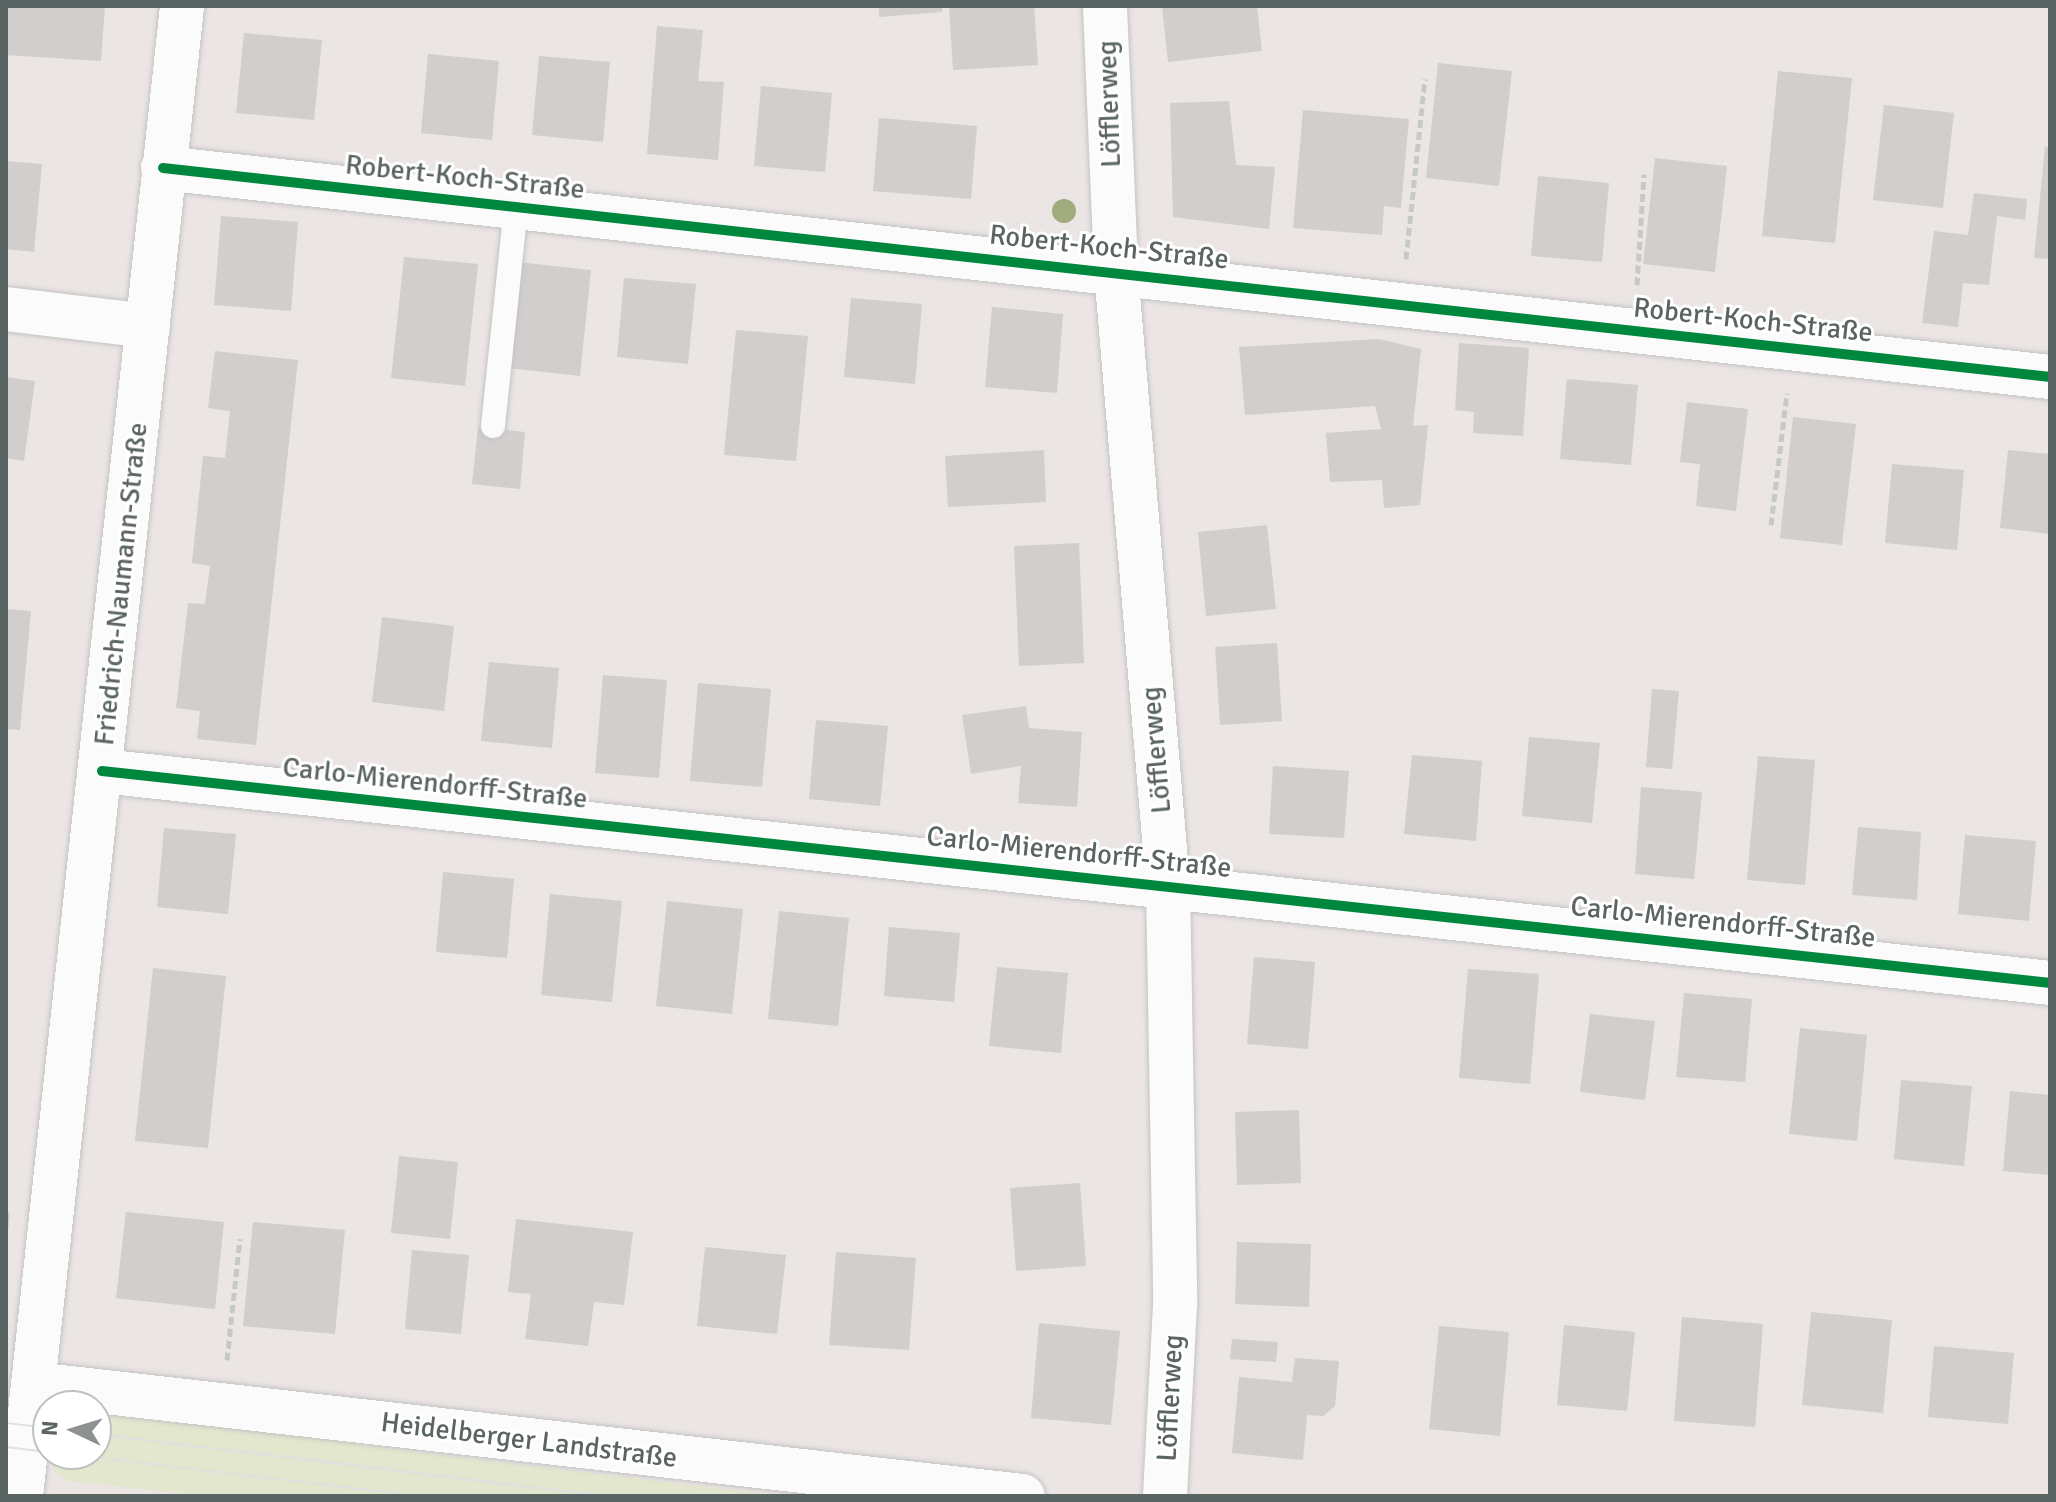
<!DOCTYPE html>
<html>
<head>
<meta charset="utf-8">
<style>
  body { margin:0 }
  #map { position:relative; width:2056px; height:1502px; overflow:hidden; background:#ebe5e4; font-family:Signika,sans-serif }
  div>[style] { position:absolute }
  .green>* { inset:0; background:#e3e7cd }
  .building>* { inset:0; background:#d1cecd }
  .path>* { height:5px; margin-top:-2.5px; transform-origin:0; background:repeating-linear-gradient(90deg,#c5cac5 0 8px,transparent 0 12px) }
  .roads { filter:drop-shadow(0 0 2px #c3c3c3) drop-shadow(0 0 2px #c3c3c3) }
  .lane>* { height:24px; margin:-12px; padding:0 12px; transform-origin:12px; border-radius:12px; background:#fcfbfb }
  .street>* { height:44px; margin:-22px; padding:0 22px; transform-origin:22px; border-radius:22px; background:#fcfbfb }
  .tram>* { height:2px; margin:-1px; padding:0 1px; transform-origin:1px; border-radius:1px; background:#e0e0e0 }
  .cycleway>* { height:10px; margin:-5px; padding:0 5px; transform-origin:5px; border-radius:5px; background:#00873e }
  .trees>* { width:24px; height:24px; margin:-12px; border-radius:50%; background:#a0ab7e }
  span { translate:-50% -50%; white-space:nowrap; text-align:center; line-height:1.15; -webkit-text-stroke:6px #fff; paint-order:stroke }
  .street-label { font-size:28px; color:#5a6462 }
  .frame { position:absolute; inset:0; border:8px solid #5a6462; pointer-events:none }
  .north { position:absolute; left:32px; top:1390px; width:80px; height:80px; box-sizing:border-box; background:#fff; border:2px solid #bdc1c0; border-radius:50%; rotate:274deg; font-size:22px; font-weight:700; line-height:32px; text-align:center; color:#5a6462 }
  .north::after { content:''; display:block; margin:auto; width:28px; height:36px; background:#8d9190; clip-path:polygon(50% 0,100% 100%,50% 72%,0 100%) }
</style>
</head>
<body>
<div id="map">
  <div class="green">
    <i style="clip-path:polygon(96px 1406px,357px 1432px,357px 1445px,781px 1496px,201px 1496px,69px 1481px,54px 1471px,51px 1454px,96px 1454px)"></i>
  </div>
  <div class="building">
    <i style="clip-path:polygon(6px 6px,105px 6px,101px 61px,6px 55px)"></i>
    <i style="clip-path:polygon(879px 6px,942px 6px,942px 12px,879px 17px)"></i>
    <i style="clip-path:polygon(949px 6px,1034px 6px,1038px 65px,953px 70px)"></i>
    <i style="clip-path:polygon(1162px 6px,1257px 6px,1262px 51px,1168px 62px)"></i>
    <i style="clip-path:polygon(657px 26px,703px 30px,698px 81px,724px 82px,718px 160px,647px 154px)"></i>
    <i style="clip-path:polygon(244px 33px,322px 40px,314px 120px,236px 113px)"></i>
    <i style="clip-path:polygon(428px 54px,499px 61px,492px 140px,421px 133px)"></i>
    <i style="clip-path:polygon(539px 56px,610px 62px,603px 142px,532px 135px)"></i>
    <i style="clip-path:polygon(1438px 63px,1512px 71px,1499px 186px,1426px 178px)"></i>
    <i style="clip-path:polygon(1778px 71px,1852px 78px,1835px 243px,1762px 236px)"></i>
    <i style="clip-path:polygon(761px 86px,832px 93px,825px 172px,754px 166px)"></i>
    <i style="clip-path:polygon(1229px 101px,1236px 165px,1275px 167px,1269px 229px,1173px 217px,1170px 103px)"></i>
    <i style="clip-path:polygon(1884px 105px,1954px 113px,1943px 208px,1873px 200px)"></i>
    <i style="clip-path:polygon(1303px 110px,1409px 119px,1401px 208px,1384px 206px,1382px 235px,1293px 228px)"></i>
    <i style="clip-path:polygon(879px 118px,977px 126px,971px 199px,873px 191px)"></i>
    <i style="clip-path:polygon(2045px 147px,2050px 148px,2050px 259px,2034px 258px)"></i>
    <i style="clip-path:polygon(1655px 158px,1727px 166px,1715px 272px,1643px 264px)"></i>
    <i style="clip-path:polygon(6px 161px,42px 164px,34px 252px,6px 249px)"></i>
    <i style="clip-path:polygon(1538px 176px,1609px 183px,1602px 262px,1531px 256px)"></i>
    <i style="clip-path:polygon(1974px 193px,2027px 199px,2025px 220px,1997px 216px,1989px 285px,1963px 283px,1958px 327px,1922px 323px,1934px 231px,1968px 235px)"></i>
    <i style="clip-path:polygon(221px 216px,298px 222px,291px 311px,214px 305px)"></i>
    <i style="clip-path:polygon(404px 257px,478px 264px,465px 386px,391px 378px)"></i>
    <i style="clip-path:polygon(518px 262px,591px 270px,580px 376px,507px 368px)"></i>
    <i style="clip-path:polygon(624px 278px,696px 284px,688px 364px,617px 357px)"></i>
    <i style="clip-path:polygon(851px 298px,922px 304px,915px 384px,844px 377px)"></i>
    <i style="clip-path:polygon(992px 307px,1063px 314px,1057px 393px,985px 387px)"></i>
    <i style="clip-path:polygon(736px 330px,808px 336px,796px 461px,724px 455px)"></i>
    <i style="clip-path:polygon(1379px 339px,1421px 349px,1413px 426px,1428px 425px,1420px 505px,1384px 508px,1382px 480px,1330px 482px,1326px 433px,1381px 429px,1375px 406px,1245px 415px,1239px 347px)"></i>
    <i style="clip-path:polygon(1459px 343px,1529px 348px,1523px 436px,1473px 433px,1474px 412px,1455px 410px)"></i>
    <i style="clip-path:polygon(215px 351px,298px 360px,256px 745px,197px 739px,200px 711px,176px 708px,188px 603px,205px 604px,210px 566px,192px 563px,203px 456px,225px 458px,230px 411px,208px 408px)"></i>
    <i style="clip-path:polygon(6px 377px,35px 381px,24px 461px,6px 458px)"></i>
    <i style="clip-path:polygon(1567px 379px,1638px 385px,1631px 465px,1560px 459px)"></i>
    <i style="clip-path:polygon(1687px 402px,1748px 409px,1736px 511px,1696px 506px,1700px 464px,1680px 462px)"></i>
    <i style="clip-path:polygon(1793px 417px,1856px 424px,1842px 545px,1780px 538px)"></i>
    <i style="clip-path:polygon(478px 427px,525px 432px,520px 489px,472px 484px)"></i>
    <i style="clip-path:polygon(1044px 450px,1046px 502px,948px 507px,945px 456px)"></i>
    <i style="clip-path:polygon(2008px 450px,2050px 454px,2050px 534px,2000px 528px)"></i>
    <i style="clip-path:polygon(1892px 464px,1964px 470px,1957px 550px,1885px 543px)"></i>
    <i style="clip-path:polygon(1267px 525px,1276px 609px,1206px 616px,1198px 532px)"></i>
    <i style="clip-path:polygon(1079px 543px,1084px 663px,1019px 666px,1014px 546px)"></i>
    <i style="clip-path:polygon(6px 609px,31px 611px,20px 730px,6px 729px)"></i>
    <i style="clip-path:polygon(382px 617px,454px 626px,444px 711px,372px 702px)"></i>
    <i style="clip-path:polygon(1277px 643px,1282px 721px,1220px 725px,1215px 647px)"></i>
    <i style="clip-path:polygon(489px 662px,559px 668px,552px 748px,481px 741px)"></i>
    <i style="clip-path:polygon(603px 675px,667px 680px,659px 778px,595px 773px)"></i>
    <i style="clip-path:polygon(698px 683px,771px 689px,762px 787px,690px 781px)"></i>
    <i style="clip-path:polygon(1652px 689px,1679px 691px,1672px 769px,1646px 767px)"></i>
    <i style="clip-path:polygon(1026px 706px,1029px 728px,1082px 732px,1077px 807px,1018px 803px,1021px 766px,971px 774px,962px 715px)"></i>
    <i style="clip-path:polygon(816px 720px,888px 726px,880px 806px,809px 799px)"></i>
    <i style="clip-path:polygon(1529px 737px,1600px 743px,1592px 823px,1522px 816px)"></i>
    <i style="clip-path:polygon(1412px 755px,1482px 761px,1476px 841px,1404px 834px)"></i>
    <i style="clip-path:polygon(1758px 756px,1815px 760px,1805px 885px,1747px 880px)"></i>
    <i style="clip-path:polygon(1273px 766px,1349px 771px,1344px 838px,1269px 834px)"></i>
    <i style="clip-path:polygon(1641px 787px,1702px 792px,1694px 879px,1635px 874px)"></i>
    <i style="clip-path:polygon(1858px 827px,1921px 832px,1917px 900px,1852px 895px)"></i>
    <i style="clip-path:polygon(164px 828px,236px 834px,228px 914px,157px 907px)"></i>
    <i style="clip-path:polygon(1965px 835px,2036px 841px,2029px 921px,1958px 914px)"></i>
    <i style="clip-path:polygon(443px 872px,514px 879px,507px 958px,436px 952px)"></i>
    <i style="clip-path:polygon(550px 894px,622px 901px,612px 1002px,541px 995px)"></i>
    <i style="clip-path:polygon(667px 901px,743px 909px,732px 1014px,656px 1006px)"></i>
    <i style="clip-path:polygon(779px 911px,849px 918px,838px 1026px,768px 1019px)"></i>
    <i style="clip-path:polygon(889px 927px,960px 933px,954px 1002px,884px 996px)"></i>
    <i style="clip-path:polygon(1254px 957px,1315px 962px,1308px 1049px,1247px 1044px)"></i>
    <i style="clip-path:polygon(997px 967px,1068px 973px,1061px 1053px,989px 1046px)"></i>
    <i style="clip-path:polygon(153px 968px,226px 976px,208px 1148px,135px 1141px)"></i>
    <i style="clip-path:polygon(1468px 969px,1539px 974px,1530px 1084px,1459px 1078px)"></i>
    <i style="clip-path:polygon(1684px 993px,1752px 999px,1745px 1082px,1676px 1077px)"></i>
    <i style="clip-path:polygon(1590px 1014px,1655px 1021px,1645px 1100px,1580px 1092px)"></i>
    <i style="clip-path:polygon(1800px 1028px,1867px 1035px,1857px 1141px,1789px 1134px)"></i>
    <i style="clip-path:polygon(1901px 1080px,1972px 1086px,1964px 1166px,1894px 1159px)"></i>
    <i style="clip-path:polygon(2010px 1091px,2050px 1095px,2050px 1175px,2003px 1171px)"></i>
    <i style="clip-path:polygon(1299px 1110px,1301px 1183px,1237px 1185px,1235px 1112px)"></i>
    <i style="clip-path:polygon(399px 1156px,458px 1162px,450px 1239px,391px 1233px)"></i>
    <i style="clip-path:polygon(1080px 1183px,1086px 1266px,1016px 1271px,1010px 1188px)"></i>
    <i style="clip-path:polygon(6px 1212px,10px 1213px,8px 1232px,6px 1232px)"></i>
    <i style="clip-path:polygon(126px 1212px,224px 1222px,215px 1309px,116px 1298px)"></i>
    <i style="clip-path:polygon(516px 1219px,633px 1232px,624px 1305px,594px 1302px,588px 1346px,525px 1339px,531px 1294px,508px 1292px)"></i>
    <i style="clip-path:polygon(253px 1222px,345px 1230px,335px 1334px,243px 1326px)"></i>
    <i style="clip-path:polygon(1237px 1242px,1311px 1244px,1309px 1307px,1235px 1304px)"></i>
    <i style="clip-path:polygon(705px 1247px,786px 1255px,777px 1334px,697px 1326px)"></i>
    <i style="clip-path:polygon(412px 1250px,469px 1255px,461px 1334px,405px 1329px)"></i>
    <i style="clip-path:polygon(836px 1252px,916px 1258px,909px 1350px,829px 1345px)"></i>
    <i style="clip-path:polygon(1811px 1312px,1892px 1320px,1883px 1413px,1802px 1405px)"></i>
    <i style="clip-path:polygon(1682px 1317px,1763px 1324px,1755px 1427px,1674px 1421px)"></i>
    <i style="clip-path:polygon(1039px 1323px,1120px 1331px,1111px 1425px,1031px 1418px)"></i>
    <i style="clip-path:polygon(1564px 1325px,1635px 1332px,1627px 1411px,1557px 1405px)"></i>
    <i style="clip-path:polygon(1439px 1326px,1509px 1332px,1500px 1436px,1429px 1429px)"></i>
    <i style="clip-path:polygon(1232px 1339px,1278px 1342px,1276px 1362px,1230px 1359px)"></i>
    <i style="clip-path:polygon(1934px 1346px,2014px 1353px,2008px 1424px,1928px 1417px)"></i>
    <i style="clip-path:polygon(1295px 1358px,1339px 1361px,1335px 1406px,1323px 1416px,1307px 1415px,1303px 1460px,1232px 1453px,1239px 1377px,1292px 1382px)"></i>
  </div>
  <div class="path">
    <i style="left:1406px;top:259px;width:181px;rotate:-84deg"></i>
    <i style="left:1637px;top:285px;width:111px;rotate:-86.4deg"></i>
    <i style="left:1771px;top:525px;width:133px;rotate:-83.1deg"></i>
    <i style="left:227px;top:1360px;width:122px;rotate:-83.9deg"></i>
  </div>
  <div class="roads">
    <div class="lane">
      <i style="left:493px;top:426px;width:220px;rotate:-84deg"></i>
    </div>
    <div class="street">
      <i style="left:1105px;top:6px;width:265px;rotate:87.6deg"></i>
      <i style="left:1116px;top:271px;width:616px;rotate:85.16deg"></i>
      <i style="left:1168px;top:885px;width:420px;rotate:89deg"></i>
      <i style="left:1175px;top:1305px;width:191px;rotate:93deg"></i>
      <i style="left:163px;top:168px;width:1899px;rotate:6.32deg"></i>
      <i style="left:6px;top:309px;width:143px;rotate:6.8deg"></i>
      <i style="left:102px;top:771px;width:1960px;rotate:6.21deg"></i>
      <i style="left:35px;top:1384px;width:994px;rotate:6.47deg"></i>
      <i style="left:21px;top:1496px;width:1499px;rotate:-83.83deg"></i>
    </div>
  </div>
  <div class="tram">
    <i style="left:6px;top:1423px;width:42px;rotate:6.8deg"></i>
    <i style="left:96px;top:1434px;width:513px;rotate:6.94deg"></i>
    <i style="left:6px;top:1447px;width:42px;rotate:6.8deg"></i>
    <i style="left:67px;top:1454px;width:355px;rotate:6.8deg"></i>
  </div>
  <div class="cycleway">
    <i style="left:163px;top:168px;width:1899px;rotate:6.32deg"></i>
    <i style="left:102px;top:771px;width:1960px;rotate:6.21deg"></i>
  </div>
  <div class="trees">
    <i style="left:1064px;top:211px"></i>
  </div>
  <div class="street-label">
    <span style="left:1109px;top:104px;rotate:-92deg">Löfflerweg</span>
    <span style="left:465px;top:177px;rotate:6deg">Robert-Koch-Straße</span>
    <span style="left:1109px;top:247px;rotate:6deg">Robert-Koch-Straße</span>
    <span style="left:1753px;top:320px;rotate:6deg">Robert-Koch-Straße</span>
    <span style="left:121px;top:584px;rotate:-84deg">Friedrich-Naumann-Straße</span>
    <span style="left:1156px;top:750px;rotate:-95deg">Löfflerweg</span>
    <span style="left:435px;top:783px;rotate:6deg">Carlo-Mierendorff-Straße</span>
    <span style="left:1079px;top:852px;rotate:6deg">Carlo-Mierendorff-Straße</span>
    <span style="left:1723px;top:922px;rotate:6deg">Carlo-Mierendorff-Straße</span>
    <span style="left:1170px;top:1398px;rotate:-87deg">Löfflerweg</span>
    <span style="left:529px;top:1440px;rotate:7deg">Heidelberger Landstraße</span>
  </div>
  <div class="frame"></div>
  <div class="north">N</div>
</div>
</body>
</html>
